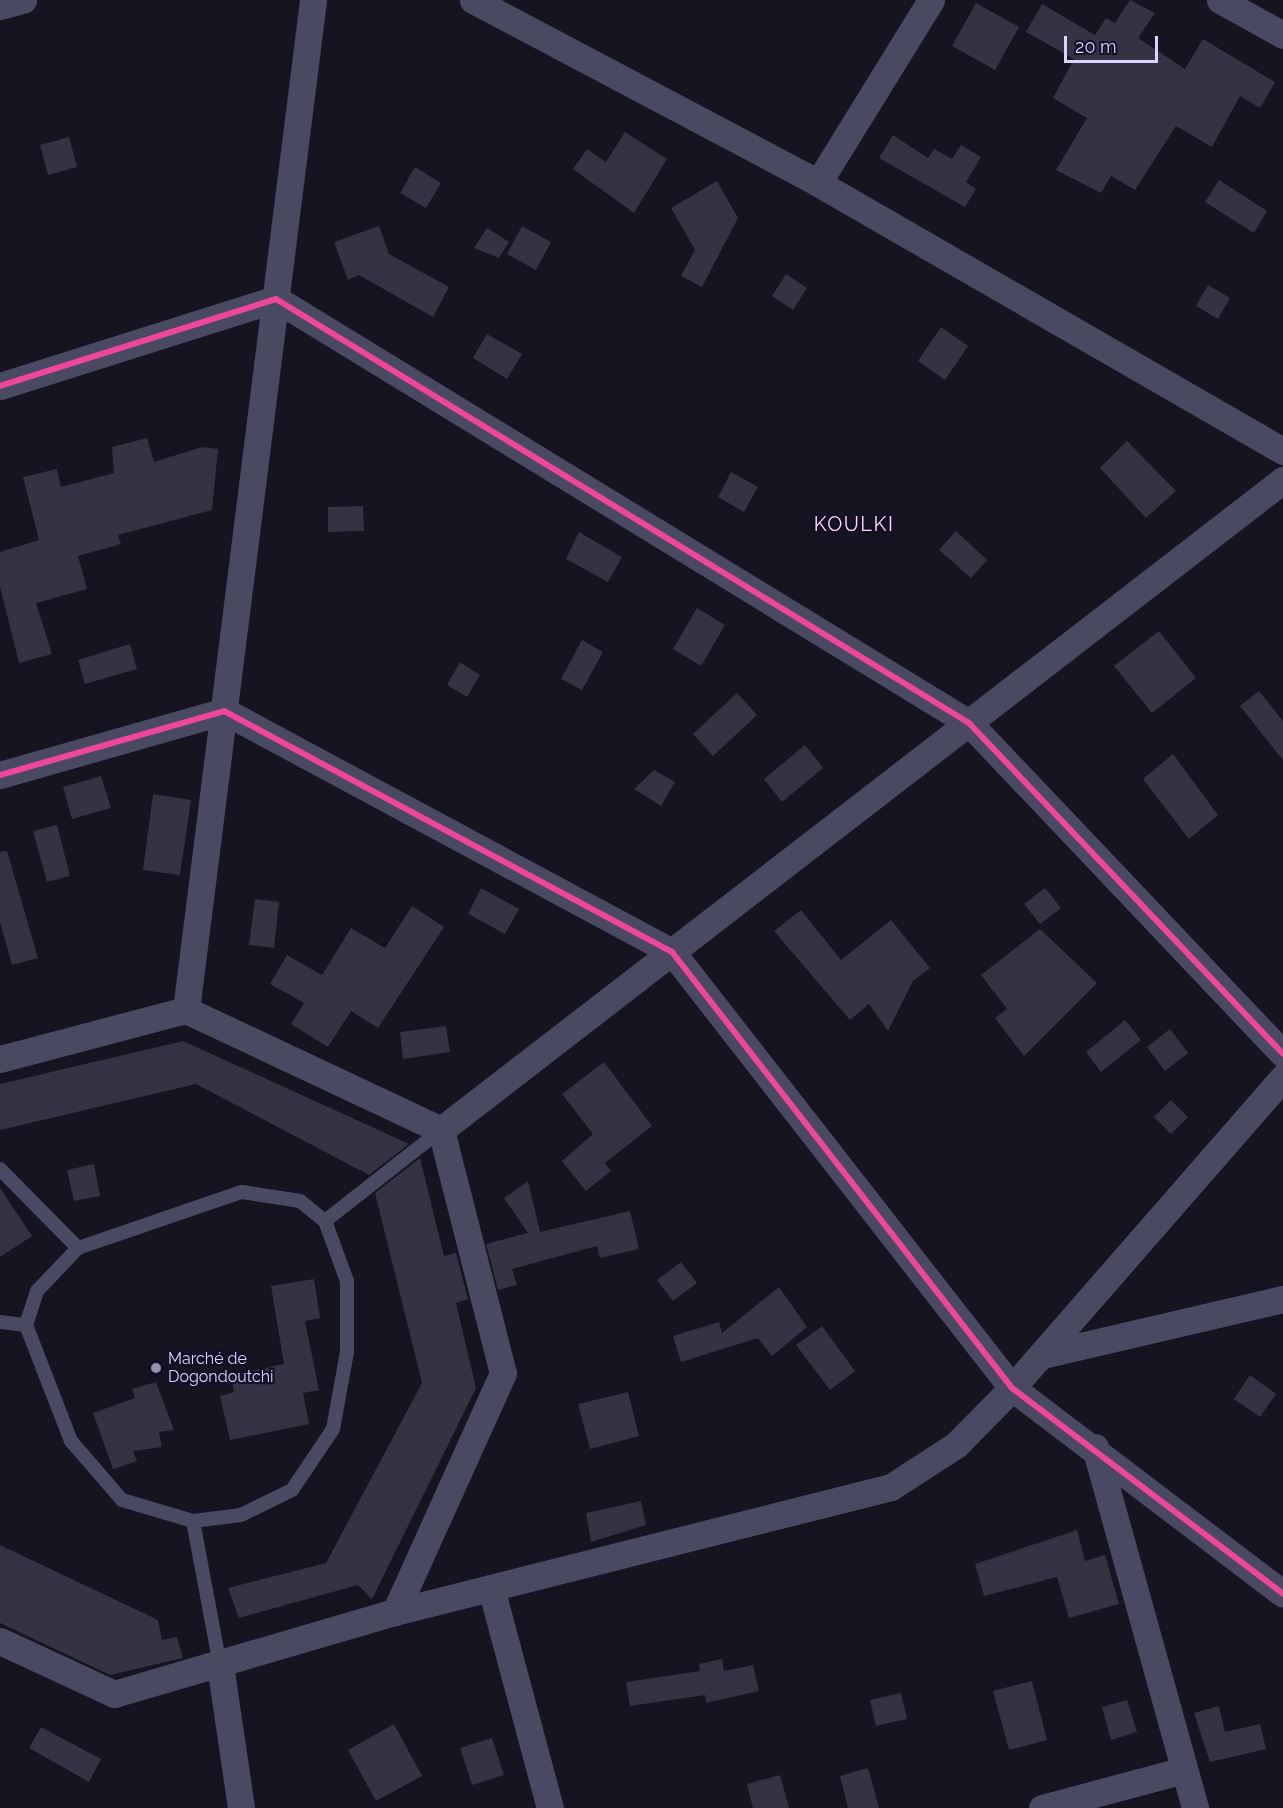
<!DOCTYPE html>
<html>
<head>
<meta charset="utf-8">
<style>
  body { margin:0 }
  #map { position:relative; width:1283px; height:1808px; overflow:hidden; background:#161421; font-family:Raleway,sans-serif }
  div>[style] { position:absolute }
  .building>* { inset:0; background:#343243 }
  .lane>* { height:14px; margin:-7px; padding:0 7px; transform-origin:7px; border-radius:7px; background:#4a4962 }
  .street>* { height:27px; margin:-13.5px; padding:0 13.5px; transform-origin:13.5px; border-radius:13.5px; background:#4a4962 }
  .cycleway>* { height:6px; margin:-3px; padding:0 3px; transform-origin:3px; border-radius:3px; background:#ed469a }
  .dots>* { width:16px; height:16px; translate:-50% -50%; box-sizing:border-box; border:3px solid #130f26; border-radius:50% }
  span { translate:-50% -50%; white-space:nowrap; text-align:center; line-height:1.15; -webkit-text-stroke:4.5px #130f26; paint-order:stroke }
  .poi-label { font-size:16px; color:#d9d4ff }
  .left { translate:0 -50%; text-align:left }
  .quarter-label { font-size:20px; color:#ffd6f0; letter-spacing:1.5px }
  .scale { position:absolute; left:1064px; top:36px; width:94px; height:27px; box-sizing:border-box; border:3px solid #d9d4ff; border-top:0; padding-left:8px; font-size:18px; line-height:21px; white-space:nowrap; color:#d9d4ff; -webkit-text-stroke:4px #130f26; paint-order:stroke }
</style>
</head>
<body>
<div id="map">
  <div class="building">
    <i style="clip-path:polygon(1130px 0,1155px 13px,1138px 38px,1185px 69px,1203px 39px,1275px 82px,1260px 108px,1240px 96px,1212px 147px,1176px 126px,1135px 190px,1111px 176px,1101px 193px,1056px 170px,1087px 118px,1053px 98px,1074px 59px,1026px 32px,1042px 4px,1095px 35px,1106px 18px,1115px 23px)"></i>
    <i style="clip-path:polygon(976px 3px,1019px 27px,995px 70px,952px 46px)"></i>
    <i style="clip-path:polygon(625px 132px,667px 159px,634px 213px,573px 169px,587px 149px,606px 162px)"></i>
    <i style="clip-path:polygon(893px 135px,928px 158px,934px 149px,952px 159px,961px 145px,981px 157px,966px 182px,976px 189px,965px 207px,879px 158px)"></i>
    <i style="clip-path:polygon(69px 137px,77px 167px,48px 175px,40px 145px)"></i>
    <i style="clip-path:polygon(415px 167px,441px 183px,426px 208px,400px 193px)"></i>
    <i style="clip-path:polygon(1219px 180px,1267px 211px,1254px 233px,1205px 202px)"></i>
    <i style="clip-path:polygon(717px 181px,738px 218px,702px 287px,681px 276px,695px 250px,671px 208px)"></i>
    <i style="clip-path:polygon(379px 226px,389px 254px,449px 287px,433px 317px,359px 275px,348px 280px,334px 242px)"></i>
    <i style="clip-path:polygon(522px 226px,551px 242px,536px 270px,507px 254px)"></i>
    <i style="clip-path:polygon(487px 228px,509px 242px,499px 258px,474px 248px)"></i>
    <i style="clip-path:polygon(786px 274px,807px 288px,793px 310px,772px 296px)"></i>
    <i style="clip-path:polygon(1208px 285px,1230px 298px,1218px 319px,1196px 306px)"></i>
    <i style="clip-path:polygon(941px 327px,968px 346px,945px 380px,918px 361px)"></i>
    <i style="clip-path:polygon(487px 334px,522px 354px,507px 379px,473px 358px)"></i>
    <i style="clip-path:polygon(147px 438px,154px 462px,202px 447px,218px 449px,212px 510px,118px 535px,121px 544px,78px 556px,87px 589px,36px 603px,52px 654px,19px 663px,0 587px,0 552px,39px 540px,23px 477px,57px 469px,61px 487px,114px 473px,112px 447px)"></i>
    <i style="clip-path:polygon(1127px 441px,1176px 491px,1146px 518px,1100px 468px)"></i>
    <i style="clip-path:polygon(731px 472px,758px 487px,744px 512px,718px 497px)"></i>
    <i style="clip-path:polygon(363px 506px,364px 531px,328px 532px,328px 507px)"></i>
    <i style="clip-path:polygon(956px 531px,987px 560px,971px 578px,939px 550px)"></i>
    <i style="clip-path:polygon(579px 532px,622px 557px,608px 582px,566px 559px)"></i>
    <i style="clip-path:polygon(697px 608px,725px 625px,701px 666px,673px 649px)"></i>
    <i style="clip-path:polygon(1159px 631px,1196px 678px,1152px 713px,1114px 666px)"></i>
    <i style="clip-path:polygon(582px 640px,603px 652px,582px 690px,561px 679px)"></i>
    <i style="clip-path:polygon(130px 644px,137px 669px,85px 684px,78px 660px)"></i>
    <i style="clip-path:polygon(460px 662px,480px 675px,467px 697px,447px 685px)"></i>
    <i style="clip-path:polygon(1259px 691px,1283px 721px,1283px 760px,1240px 706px)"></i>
    <i style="clip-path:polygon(737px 693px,757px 715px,713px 756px,693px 734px)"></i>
    <i style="clip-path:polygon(805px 745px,823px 768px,782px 802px,764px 779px)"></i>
    <i style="clip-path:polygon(1173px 754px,1218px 815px,1189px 839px,1143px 779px)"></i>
    <i style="clip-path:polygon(654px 770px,675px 782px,661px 806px,634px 789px)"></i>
    <i style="clip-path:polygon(101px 776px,111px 808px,72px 819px,63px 787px)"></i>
    <i style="clip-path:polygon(153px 794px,191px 800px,180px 875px,143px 870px)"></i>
    <i style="clip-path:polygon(57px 825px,70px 876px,47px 882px,33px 831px)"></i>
    <i style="clip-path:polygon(7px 851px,38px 958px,12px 965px,0 922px,0 852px)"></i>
    <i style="clip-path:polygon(481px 888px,519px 909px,505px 934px,468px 914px)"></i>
    <i style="clip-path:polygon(1045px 888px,1061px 908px,1040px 924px,1024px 904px)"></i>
    <i style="clip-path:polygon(255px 899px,279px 902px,274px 948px,249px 945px)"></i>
    <i style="clip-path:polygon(412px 906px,444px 927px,378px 1028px,351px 1011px,328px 1047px,291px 1024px,304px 1003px,270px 984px,287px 955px,322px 975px,351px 928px,385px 948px)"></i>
    <i style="clip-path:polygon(801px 910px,841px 960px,891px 920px,930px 968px,913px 981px,888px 1031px,869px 1004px,850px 1020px,774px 931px)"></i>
    <i style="clip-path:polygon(1040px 929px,1097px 983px,1024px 1056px,995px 1018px,1007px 1009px,981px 975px)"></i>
    <i style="clip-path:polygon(1125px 1020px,1141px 1040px,1101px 1072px,1086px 1052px)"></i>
    <i style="clip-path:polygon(446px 1026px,450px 1052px,403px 1059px,400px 1032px)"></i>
    <i style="clip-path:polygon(1170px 1029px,1188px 1053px,1165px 1071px,1147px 1047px)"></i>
    <i style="clip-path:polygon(183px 1041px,409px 1144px,369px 1175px,196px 1084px,0 1130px,0 1084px)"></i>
    <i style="clip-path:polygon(604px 1062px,652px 1126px,605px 1163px,611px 1171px,586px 1191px,562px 1161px,593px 1134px,562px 1094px)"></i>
    <i style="clip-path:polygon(1171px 1100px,1188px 1117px,1171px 1134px,1154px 1117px)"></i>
    <i style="clip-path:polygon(420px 1158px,444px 1256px,456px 1253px,468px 1299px,456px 1303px,476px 1388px,372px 1599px,358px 1585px,239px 1618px,228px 1588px,326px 1563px,422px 1383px,375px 1193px)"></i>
    <i style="clip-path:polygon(94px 1164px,100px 1196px,74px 1201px,67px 1170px)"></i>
    <i style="clip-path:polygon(528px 1181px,540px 1232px,630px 1211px,639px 1249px,600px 1258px,597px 1246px,512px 1269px,517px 1285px,498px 1290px,486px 1244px,528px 1233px,504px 1198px)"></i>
    <i style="clip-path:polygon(0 1188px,32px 1236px,0 1257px)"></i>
    <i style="clip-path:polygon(681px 1262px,697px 1283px,673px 1301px,657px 1280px)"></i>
    <i style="clip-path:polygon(314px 1279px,320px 1318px,305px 1321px,319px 1390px,303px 1393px,309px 1424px,230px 1440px,220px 1396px,234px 1392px,231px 1375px,284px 1364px,271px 1286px)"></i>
    <i style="clip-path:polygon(779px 1287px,807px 1327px,772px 1356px,758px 1338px,681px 1362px,673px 1336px,719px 1322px,722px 1333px)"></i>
    <i style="clip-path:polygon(822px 1326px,855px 1371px,830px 1390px,796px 1345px)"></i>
    <i style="clip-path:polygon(1250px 1375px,1276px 1394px,1260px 1417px,1234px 1399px)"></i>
    <i style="clip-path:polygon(156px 1382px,174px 1430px,159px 1432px,162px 1447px,133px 1451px,137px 1461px,113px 1469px,93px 1413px,135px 1398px,132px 1389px)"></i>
    <i style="clip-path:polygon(628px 1392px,639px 1436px,590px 1449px,578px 1404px)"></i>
    <i style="clip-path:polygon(641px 1501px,646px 1525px,591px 1542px,586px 1513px)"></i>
    <i style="clip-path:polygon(1077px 1530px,1085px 1561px,1105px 1555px,1119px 1604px,1069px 1618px,1057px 1577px,984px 1596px,975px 1564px)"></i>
    <i style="clip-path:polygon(0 1545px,158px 1620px,162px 1640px,177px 1637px,183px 1658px,110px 1675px,0 1623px)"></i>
    <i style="clip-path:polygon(722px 1659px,724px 1671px,753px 1665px,759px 1691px,706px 1703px,705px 1695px,630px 1706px,626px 1682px,700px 1671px,699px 1664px)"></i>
    <i style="clip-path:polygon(1032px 1681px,1047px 1740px,1009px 1750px,993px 1691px)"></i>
    <i style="clip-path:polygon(901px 1693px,907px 1719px,876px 1726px,870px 1700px)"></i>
    <i style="clip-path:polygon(1127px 1700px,1137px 1732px,1111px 1740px,1102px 1707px)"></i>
    <i style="clip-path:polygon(1219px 1706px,1225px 1732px,1260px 1724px,1266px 1749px,1210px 1762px,1194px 1713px)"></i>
    <i style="clip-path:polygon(394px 1724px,422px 1776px,376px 1801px,348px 1750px)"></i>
    <i style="clip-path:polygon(41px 1727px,101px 1759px,89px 1782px,29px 1748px)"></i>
    <i style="clip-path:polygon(492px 1738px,504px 1775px,472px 1785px,460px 1748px)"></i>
    <i style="clip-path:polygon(868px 1768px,879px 1808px,848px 1808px,840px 1776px)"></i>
    <i style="clip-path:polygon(780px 1775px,789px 1808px,753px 1808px,747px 1784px)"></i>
  </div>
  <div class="lane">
    <i style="left:0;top:1169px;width:111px;rotate:45.4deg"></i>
    <i style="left:242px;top:1192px;width:59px;rotate:8.8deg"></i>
    <i style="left:300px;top:1201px;width:32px;rotate:39deg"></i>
    <i style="left:325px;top:1221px;width:64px;rotate:69.9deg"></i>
    <i style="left:347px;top:1281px;width:71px;rotate:90deg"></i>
    <i style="left:347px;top:1352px;width:78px;rotate:100.3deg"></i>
    <i style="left:333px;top:1429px;width:73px;rotate:123.9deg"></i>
    <i style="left:292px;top:1490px;width:57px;rotate:153.9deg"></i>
    <i style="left:241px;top:1515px;width:48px;rotate:172.9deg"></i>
    <i style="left:193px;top:1521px;width:74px;rotate:-163.5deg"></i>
    <i style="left:122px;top:1500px;width:78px;rotate:-130.8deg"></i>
    <i style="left:71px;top:1441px;width:124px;rotate:-111.2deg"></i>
    <i style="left:26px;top:1325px;width:36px;rotate:-72deg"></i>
    <i style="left:37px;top:1291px;width:59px;rotate:-46.4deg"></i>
    <i style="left:78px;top:1248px;width:173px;rotate:-18.9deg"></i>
    <i style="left:325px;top:1221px;width:147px;rotate:-38.1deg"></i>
    <i style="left:0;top:1322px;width:26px;rotate:7deg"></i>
    <i style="left:193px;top:1521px;width:147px;rotate:79.4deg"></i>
  </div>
  <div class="street">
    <i style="left:473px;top:0;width:391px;rotate:27.9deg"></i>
    <i style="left:818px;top:183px;width:537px;rotate:29.96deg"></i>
    <i style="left:1220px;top:0;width:72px;rotate:29.1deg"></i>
    <i style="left:0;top:6px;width:24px;rotate:-15deg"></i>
    <i style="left:818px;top:183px;width:215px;rotate:-58.3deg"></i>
    <i style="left:0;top:386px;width:289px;rotate:-17.5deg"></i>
    <i style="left:276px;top:299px;width:812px;rotate:31.46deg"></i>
    <i style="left:969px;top:723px;width:456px;rotate:46.5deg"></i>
    <i style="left:0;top:775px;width:233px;rotate:-15.9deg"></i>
    <i style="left:224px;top:711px;width:509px;rotate:28.28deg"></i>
    <i style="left:672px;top:952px;width:553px;rotate:52.05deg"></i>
    <i style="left:1012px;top:1388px;width:340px;rotate:37.2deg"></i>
    <i style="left:186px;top:1010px;width:1018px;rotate:-82.83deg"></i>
    <i style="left:0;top:1059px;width:192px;rotate:-14.8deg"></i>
    <i style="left:186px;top:1010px;width:282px;rotate:25.2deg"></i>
    <i style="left:441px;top:1130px;width:251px;rotate:75.7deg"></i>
    <i style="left:503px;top:1373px;width:262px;rotate:114.3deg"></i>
    <i style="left:441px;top:1130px;width:1064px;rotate:-37.67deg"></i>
    <i style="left:1042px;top:1355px;width:247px;rotate:-13.1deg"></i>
    <i style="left:1095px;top:1447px;width:375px;rotate:74.5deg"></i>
    <i style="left:491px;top:1588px;width:228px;rotate:75deg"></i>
    <i style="left:0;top:1641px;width:126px;rotate:24.9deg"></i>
    <i style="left:114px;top:1694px;width:293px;rotate:-16.3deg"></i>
    <i style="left:395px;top:1612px;width:512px;rotate:-14.14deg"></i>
    <i style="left:891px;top:1487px;width:77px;rotate:-32.9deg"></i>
    <i style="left:956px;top:1445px;width:80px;rotate:-45.5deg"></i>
    <i style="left:1012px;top:1388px;width:413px;rotate:-48.9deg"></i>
    <i style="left:220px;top:1665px;width:145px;rotate:81.6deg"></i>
    <i style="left:1042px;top:1808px;width:147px;rotate:-15deg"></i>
  </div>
  <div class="cycleway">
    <i style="left:0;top:386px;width:289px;rotate:-17.5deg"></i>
    <i style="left:276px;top:299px;width:812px;rotate:31.46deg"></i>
    <i style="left:969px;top:723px;width:456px;rotate:46.5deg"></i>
    <i style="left:0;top:775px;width:233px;rotate:-15.9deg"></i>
    <i style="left:224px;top:711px;width:509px;rotate:28.28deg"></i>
    <i style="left:672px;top:952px;width:553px;rotate:52.05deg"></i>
    <i style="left:1012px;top:1388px;width:340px;rotate:37.2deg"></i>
  </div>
  <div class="dots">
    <i style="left:156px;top:1368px;background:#9591b1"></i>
  </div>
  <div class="poi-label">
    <span class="left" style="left:168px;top:1368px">Marché de<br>Dogondoutchi</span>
  </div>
  <div class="quarter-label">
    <span style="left:854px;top:524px">KOULKI</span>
  </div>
  <div class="scale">20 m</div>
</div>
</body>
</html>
